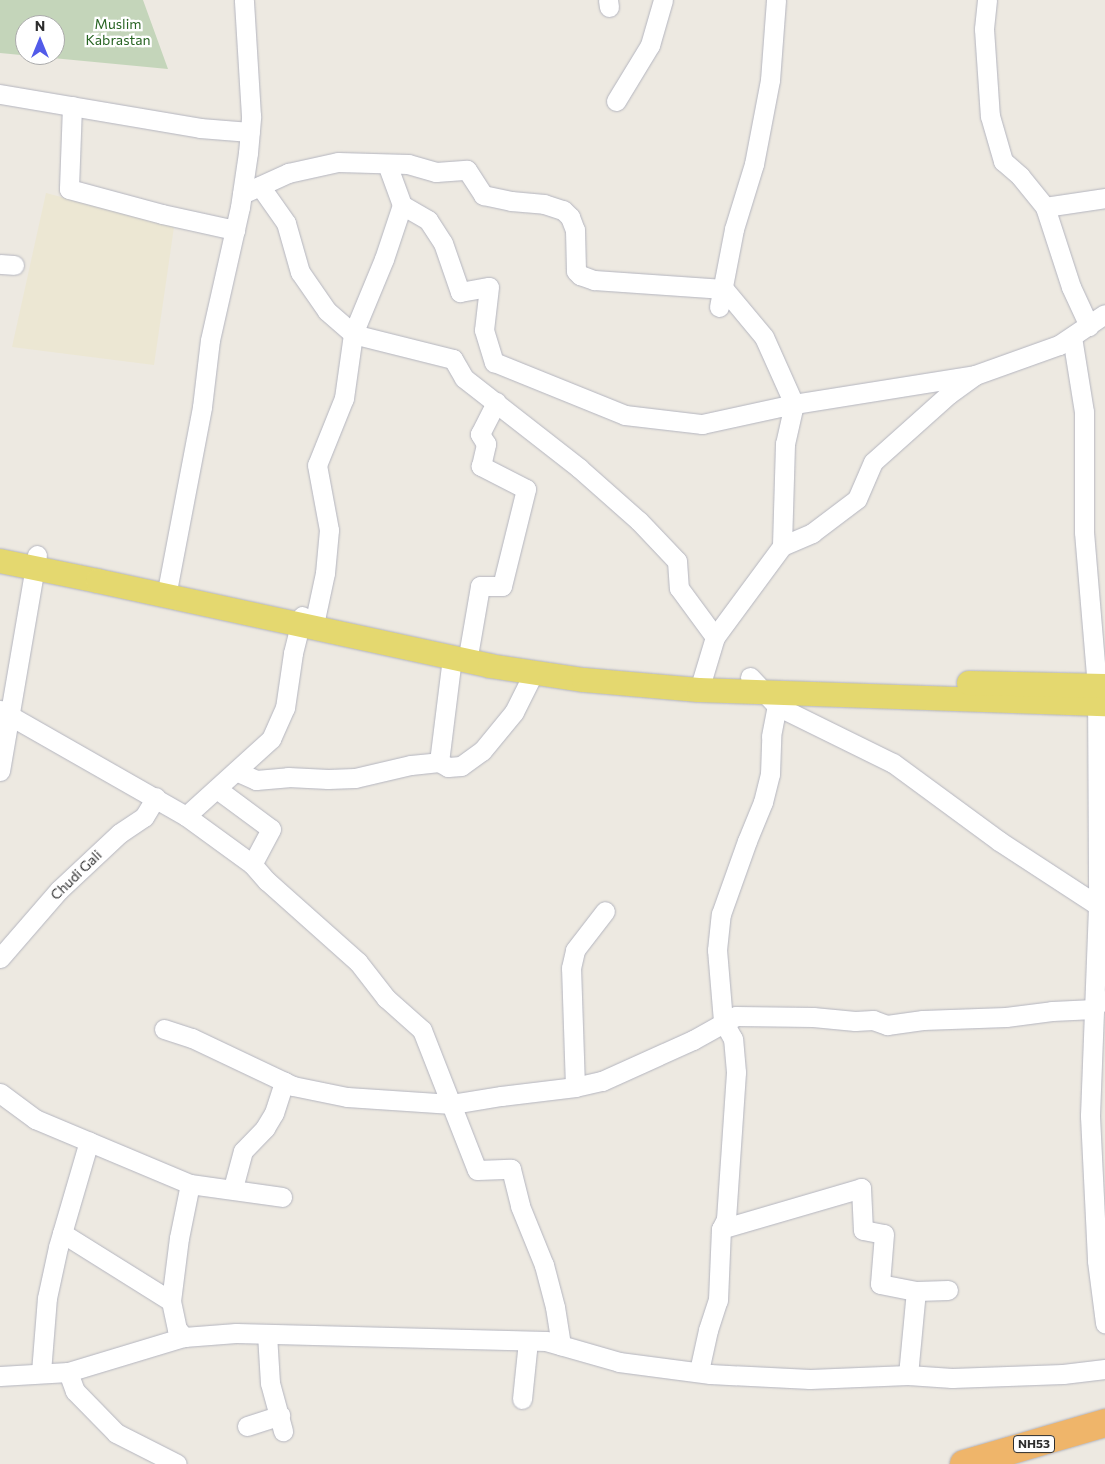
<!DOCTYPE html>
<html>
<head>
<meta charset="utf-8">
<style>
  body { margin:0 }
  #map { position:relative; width:1105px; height:1464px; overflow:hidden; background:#ede9e1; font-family:Commissioner,sans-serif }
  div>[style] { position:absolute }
  .education>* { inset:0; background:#ece7d3 }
  .cemetery>* { inset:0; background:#c4d5ba }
  .roads { filter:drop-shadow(0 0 1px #b4b5bf) drop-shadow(0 0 1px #b4b5bf) }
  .minor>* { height:19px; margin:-9.5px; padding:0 9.5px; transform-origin:9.5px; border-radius:9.5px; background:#fff }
  .major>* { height:24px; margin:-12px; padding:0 12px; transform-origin:12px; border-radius:12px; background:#e4d86f }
  .highway>* { height:28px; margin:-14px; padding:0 14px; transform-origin:14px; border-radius:14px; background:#efb56a }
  span { translate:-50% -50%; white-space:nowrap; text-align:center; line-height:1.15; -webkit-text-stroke:4.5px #fff; paint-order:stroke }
  .shield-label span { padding:1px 4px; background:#fff; border:1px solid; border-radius:4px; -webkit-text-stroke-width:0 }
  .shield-label { font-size:12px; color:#2d2d2d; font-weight:700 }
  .park-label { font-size:14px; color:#286423 }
  .street-label { font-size:14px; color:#2d2d2d }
  .north { position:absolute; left:15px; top:15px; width:50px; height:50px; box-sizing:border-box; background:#fff; border:1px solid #ababab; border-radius:50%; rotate:0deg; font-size:14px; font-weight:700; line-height:20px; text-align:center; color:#2d2d2d }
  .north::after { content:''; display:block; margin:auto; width:18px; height:22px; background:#525be9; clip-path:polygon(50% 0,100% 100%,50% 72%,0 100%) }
</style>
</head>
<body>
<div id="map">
  <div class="education">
    <i style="clip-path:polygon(46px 193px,174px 227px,154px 365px,12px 347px)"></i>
  </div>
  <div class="cemetery">
    <i style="clip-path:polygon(evenodd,0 0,143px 0,168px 69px,0 53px,0 0,25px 25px,55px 25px,55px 55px,25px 55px,25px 25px)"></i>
  </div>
  <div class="roads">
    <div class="minor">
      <i style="left:608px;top:0;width:7px;rotate:82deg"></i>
      <i style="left:987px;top:0;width:29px;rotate:96deg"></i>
      <i style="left:984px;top:29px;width:87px;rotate:86.1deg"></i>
      <i style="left:990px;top:116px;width:47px;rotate:73.9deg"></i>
      <i style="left:1003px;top:161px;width:23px;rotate:41deg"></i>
      <i style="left:1020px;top:176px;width:40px;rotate:51deg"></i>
      <i style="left:1045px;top:207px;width:84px;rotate:72deg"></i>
      <i style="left:1071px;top:287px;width:43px;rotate:65.2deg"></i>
      <i style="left:0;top:94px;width:203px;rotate:9.6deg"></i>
      <i style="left:200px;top:128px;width:50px;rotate:4.6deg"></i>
      <i style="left:616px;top:101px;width:66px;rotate:-58.7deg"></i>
      <i style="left:650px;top:45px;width:47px;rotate:-73.9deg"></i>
      <i style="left:72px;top:106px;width:83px;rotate:92.1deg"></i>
      <i style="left:69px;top:189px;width:96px;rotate:15deg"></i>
      <i style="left:162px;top:214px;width:75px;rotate:12.4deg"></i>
      <i style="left:387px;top:164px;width:44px;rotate:69.9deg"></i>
      <i style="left:402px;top:205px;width:57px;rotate:108.4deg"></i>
      <i style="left:384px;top:259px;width:81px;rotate:112.5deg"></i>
      <i style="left:353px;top:334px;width:103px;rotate:14deg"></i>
      <i style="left:453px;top:359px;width:22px;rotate:60deg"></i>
      <i style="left:464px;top:378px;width:146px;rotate:38deg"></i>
      <i style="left:579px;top:468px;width:80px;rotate:41.5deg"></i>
      <i style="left:639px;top:521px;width:55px;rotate:46.5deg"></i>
      <i style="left:677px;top:561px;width:27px;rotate:86deg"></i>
      <i style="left:679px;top:588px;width:61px;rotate:53.7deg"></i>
      <i style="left:260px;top:186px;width:45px;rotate:54.9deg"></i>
      <i style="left:286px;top:223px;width:51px;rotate:74.1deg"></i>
      <i style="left:300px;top:272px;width:47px;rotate:55.3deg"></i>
      <i style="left:327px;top:311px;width:35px;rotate:41deg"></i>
      <i style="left:353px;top:334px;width:65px;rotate:98deg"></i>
      <i style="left:344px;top:398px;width:72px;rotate:111.9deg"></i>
      <i style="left:317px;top:465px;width:66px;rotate:79.5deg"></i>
      <i style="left:329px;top:530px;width:43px;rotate:95.3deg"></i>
      <i style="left:325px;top:573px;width:57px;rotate:102.1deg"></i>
      <i style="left:242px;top:194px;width:51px;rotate:-24.5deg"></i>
      <i style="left:288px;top:173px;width:51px;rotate:-12.4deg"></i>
      <i style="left:338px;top:162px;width:70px;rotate:1.6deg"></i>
      <i style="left:408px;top:164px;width:29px;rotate:16deg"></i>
      <i style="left:436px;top:172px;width:31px;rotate:-4deg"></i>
      <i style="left:467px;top:170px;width:30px;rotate:57deg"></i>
      <i style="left:483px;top:195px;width:29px;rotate:12deg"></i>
      <i style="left:511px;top:201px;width:33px;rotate:5deg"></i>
      <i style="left:544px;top:204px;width:20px;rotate:18deg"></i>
      <i style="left:563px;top:210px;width:10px;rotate:45deg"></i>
      <i style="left:570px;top:217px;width:14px;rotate:69deg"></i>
      <i style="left:575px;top:230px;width:41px;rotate:88.6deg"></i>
      <i style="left:576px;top:271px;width:6px;rotate:45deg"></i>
      <i style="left:580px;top:275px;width:15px;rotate:20deg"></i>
      <i style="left:594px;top:280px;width:130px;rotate:4deg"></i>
      <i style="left:724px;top:289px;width:62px;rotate:50.2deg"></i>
      <i style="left:764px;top:337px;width:73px;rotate:65.9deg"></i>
      <i style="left:794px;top:404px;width:41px;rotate:102.7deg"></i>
      <i style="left:785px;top:444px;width:102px;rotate:91.7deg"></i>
      <i style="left:402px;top:205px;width:30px;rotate:30deg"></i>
      <i style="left:428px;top:220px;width:27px;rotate:57deg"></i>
      <i style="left:443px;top:243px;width:52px;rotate:70.9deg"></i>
      <i style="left:460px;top:292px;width:29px;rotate:-10deg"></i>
      <i style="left:489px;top:287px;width:43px;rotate:96.6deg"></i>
      <i style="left:484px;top:330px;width:34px;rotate:73deg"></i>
      <i style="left:494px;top:362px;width:141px;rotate:22deg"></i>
      <i style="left:625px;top:415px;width:78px;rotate:6.7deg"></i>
      <i style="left:702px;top:424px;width:94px;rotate:-12.3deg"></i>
      <i style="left:794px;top:404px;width:183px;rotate:-9.1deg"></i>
      <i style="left:1045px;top:207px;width:61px;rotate:-8.5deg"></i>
      <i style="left:0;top:264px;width:14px;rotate:4deg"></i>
      <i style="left:719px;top:307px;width:79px;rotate:-79.1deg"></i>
      <i style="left:734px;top:229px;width:68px;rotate:-72.9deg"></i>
      <i style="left:754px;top:164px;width:86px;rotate:-79.2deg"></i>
      <i style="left:770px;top:80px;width:80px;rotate:-85.7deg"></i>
      <i style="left:1072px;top:337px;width:76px;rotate:80.9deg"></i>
      <i style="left:1084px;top:412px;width:120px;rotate:90deg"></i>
      <i style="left:1084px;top:532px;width:155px;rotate:85.2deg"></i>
      <i style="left:1097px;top:686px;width:221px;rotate:89.7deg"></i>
      <i style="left:1098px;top:907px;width:209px;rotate:92.2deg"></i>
      <i style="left:1090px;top:1116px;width:145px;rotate:87.2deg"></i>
      <i style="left:1097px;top:1261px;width:63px;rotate:82.6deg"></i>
      <i style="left:166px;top:596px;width:192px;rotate:-79.2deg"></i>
      <i style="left:202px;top:407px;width:67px;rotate:-83.2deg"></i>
      <i style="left:210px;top:340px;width:136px;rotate:-77.3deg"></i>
      <i style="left:240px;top:207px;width:55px;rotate:-81.6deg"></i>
      <i style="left:248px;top:153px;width:37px;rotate:-85deg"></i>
      <i style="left:251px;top:116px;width:116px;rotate:-93.5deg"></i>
      <i style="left:469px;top:650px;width:65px;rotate:-80.2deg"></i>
      <i style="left:480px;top:586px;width:22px"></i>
      <i style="left:502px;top:586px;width:100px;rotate:-76.1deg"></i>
      <i style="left:526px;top:489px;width:51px;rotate:-152.9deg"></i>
      <i style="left:481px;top:466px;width:23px;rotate:-77deg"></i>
      <i style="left:486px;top:444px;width:12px;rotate:-121deg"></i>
      <i style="left:480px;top:434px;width:36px;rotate:-63deg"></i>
      <i style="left:750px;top:677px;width:40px;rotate:47deg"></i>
      <i style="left:777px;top:706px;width:129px;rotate:26.2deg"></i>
      <i style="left:893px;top:763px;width:132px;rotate:36.3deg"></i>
      <i style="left:999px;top:841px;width:126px;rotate:33.1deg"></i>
      <i style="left:699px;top:690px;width:55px;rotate:-73.2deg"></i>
      <i style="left:715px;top:637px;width:113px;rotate:-53.6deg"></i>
      <i style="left:782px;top:546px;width:33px;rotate:-23deg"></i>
      <i style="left:812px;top:533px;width:56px;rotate:-37.1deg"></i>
      <i style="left:857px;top:499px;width:40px;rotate:-66.6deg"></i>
      <i style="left:873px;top:462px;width:102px;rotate:-41.8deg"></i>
      <i style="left:949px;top:394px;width:32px;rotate:-36deg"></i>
      <i style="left:975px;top:375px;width:89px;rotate:-19.7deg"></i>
      <i style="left:1059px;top:345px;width:55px;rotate:-34deg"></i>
      <i style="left:0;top:710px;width:214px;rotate:29.7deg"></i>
      <i style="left:186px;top:816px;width:115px;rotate:-42.2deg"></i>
      <i style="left:271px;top:739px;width:34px;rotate:-66deg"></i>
      <i style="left:285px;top:708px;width:56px;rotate:-81.7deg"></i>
      <i style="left:293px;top:653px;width:38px;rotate:-76deg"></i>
      <i style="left:439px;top:762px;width:105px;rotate:-82.9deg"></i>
      <i style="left:0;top:771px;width:219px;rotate:-80.3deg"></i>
      <i style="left:236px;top:771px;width:22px;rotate:24deg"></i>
      <i style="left:256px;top:780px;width:32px;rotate:-5deg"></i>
      <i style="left:288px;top:777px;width:40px;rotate:2.9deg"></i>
      <i style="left:328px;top:779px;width:27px;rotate:-2deg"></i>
      <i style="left:355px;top:778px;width:57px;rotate:-13.1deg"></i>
      <i style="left:411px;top:765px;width:28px;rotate:-6deg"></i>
      <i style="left:439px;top:762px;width:10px;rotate:29deg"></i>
      <i style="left:448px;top:767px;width:13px;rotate:-4deg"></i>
      <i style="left:461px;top:766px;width:26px;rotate:-36deg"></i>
      <i style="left:482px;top:751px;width:50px;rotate:-50.6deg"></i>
      <i style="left:514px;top:712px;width:45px;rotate:-63.4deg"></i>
      <i style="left:217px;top:789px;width:67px;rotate:36.5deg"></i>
      <i style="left:271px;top:829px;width:40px;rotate:118deg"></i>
      <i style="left:186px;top:816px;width:82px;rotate:36deg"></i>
      <i style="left:252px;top:864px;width:23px;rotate:49deg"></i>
      <i style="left:267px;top:881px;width:122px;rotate:41.7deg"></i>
      <i style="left:358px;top:962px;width:46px;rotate:52.1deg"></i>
      <i style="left:386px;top:998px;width:48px;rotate:41.6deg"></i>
      <i style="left:422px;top:1030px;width:150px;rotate:68.6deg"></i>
      <i style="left:477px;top:1170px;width:34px;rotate:-2deg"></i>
      <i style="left:511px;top:1169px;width:38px;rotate:76deg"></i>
      <i style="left:520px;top:1206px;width:64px;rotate:67.9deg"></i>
      <i style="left:544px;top:1265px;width:43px;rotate:75.3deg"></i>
      <i style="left:555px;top:1307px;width:39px;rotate:81deg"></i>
      <i style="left:0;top:958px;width:90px;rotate:-49.1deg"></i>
      <i style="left:59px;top:890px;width:83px;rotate:-43.1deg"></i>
      <i style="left:120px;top:833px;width:29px;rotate:-34deg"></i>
      <i style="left:144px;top:817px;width:23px;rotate:-59deg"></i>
      <i style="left:164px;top:1029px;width:29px;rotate:18deg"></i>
      <i style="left:192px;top:1038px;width:112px;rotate:25.4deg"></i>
      <i style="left:293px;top:1086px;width:55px;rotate:11.5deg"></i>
      <i style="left:347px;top:1097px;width:105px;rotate:3.8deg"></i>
      <i style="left:452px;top:1104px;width:50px;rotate:-9.3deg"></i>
      <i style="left:501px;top:1096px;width:75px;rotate:-6.9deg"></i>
      <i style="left:575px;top:1087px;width:28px;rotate:-13deg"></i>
      <i style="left:602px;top:1081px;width:100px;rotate:-24.3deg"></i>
      <i style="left:693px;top:1040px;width:49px;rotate:-29.2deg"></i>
      <i style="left:736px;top:1016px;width:77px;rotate:0.7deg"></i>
      <i style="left:813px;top:1017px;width:42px;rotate:5.4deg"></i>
      <i style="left:855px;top:1021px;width:18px;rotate:-3deg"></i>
      <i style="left:873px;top:1020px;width:15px;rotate:20deg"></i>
      <i style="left:887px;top:1025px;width:36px;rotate:-8deg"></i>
      <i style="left:923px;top:1020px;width:83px;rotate:-2.1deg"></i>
      <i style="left:1006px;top:1017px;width:46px;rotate:-7.4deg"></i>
      <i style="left:1052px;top:1011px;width:42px;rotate:-2.7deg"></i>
      <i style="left:1094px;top:1009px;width:12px;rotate:-55deg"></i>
      <i style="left:575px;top:1087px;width:119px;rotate:-91.9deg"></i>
      <i style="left:571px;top:968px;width:18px;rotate:-77deg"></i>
      <i style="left:575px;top:950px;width:49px;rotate:-52.4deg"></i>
      <i style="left:0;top:1093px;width:44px;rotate:36.6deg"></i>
      <i style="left:35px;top:1119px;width:168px;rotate:22.8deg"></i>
      <i style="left:190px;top:1184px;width:93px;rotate:8deg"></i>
      <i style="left:233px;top:1188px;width:38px;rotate:-75deg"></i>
      <i style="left:243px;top:1151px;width:32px;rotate:-46deg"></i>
      <i style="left:265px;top:1128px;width:17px;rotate:-59deg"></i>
      <i style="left:274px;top:1113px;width:33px;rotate:-72deg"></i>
      <i style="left:721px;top:1229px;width:146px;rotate:-16.3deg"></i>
      <i style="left:861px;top:1188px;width:42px;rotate:87.3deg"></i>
      <i style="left:863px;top:1230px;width:21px;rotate:11deg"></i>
      <i style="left:884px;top:1234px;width:50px;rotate:94.6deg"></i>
      <i style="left:880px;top:1284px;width:37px;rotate:11deg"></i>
      <i style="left:916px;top:1291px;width:32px;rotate:-2deg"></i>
      <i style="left:62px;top:1233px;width:128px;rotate:32deg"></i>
      <i style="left:171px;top:1301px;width:29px;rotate:78deg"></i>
      <i style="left:177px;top:1329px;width:11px;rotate:49deg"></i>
      <i style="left:171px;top:1301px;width:64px;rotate:-82.8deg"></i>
      <i style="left:179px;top:1238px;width:55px;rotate:-78.5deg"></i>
      <i style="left:267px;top:1334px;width:49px;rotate:86.5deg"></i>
      <i style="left:270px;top:1383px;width:50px;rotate:74.8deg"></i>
      <i style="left:699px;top:1371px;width:42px;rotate:-77.6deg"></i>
      <i style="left:708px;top:1330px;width:32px;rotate:-72deg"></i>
      <i style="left:718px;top:1300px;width:71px;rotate:-87.6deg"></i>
      <i style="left:721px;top:1229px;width:11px;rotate:-63deg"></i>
      <i style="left:726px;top:1219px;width:147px;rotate:-86.1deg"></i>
      <i style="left:736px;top:1072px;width:33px;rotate:-95deg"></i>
      <i style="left:733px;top:1039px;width:21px;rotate:-119deg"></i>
      <i style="left:723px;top:1021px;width:71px;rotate:-94.8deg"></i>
      <i style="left:717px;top:950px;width:36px;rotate:-84deg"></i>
      <i style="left:721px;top:914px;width:77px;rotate:-70.4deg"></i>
      <i style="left:747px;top:841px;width:42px;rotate:-67.7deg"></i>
      <i style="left:763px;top:802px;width:29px;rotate:-76deg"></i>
      <i style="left:770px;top:774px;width:38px;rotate:-88deg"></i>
      <i style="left:771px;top:736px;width:31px;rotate:-79deg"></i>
      <i style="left:41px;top:1372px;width:74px;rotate:-85.4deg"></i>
      <i style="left:47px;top:1298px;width:52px;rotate:-77.8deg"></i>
      <i style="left:58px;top:1247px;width:110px;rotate:-73.7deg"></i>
      <i style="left:68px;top:1372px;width:20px;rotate:70deg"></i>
      <i style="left:75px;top:1391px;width:59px;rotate:45.7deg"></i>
      <i style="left:116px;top:1433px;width:68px;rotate:26.9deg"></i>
      <i style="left:908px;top:1375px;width:84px;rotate:-84.6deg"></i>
      <i style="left:0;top:1376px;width:68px;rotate:-3.4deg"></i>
      <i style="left:68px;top:1372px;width:121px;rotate:-16.8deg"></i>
      <i style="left:184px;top:1337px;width:52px;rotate:-4.4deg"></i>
      <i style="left:236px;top:1333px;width:310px;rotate:1.5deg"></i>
      <i style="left:546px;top:1341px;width:76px;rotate:16deg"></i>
      <i style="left:619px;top:1362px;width:92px;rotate:7.5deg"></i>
      <i style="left:710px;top:1374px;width:100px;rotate:2.9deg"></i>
      <i style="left:810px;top:1379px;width:98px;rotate:-2.3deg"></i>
      <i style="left:908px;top:1375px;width:44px;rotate:3.9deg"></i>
      <i style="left:952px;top:1378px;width:111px;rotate:-2.1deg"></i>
      <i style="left:1063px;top:1374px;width:42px;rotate:-6.8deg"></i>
      <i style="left:522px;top:1399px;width:58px;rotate:-84.1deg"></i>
      <i style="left:247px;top:1426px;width:35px;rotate:-18deg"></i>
    </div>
    <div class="major">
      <i style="left:0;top:561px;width:100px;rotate:11.5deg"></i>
      <i style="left:98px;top:581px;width:401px;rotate:12.2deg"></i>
      <i style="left:490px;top:666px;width:95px;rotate:8.5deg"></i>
      <i style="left:584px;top:680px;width:115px;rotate:5deg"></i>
      <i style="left:699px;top:690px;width:406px;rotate:2deg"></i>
      <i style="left:969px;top:683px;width:136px;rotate:1.3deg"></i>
    </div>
    <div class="highway">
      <i style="left:964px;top:1464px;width:147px;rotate:-16.2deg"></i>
    </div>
  </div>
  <div class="shield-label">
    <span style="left:1034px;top:1444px">NH53</span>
  </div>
  <div class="park-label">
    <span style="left:118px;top:32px">Muslim<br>Kabrastan</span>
  </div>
  <div class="street-label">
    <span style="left:76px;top:875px;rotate:-44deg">Chudi Gali</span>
  </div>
  <div class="north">N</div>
</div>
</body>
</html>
